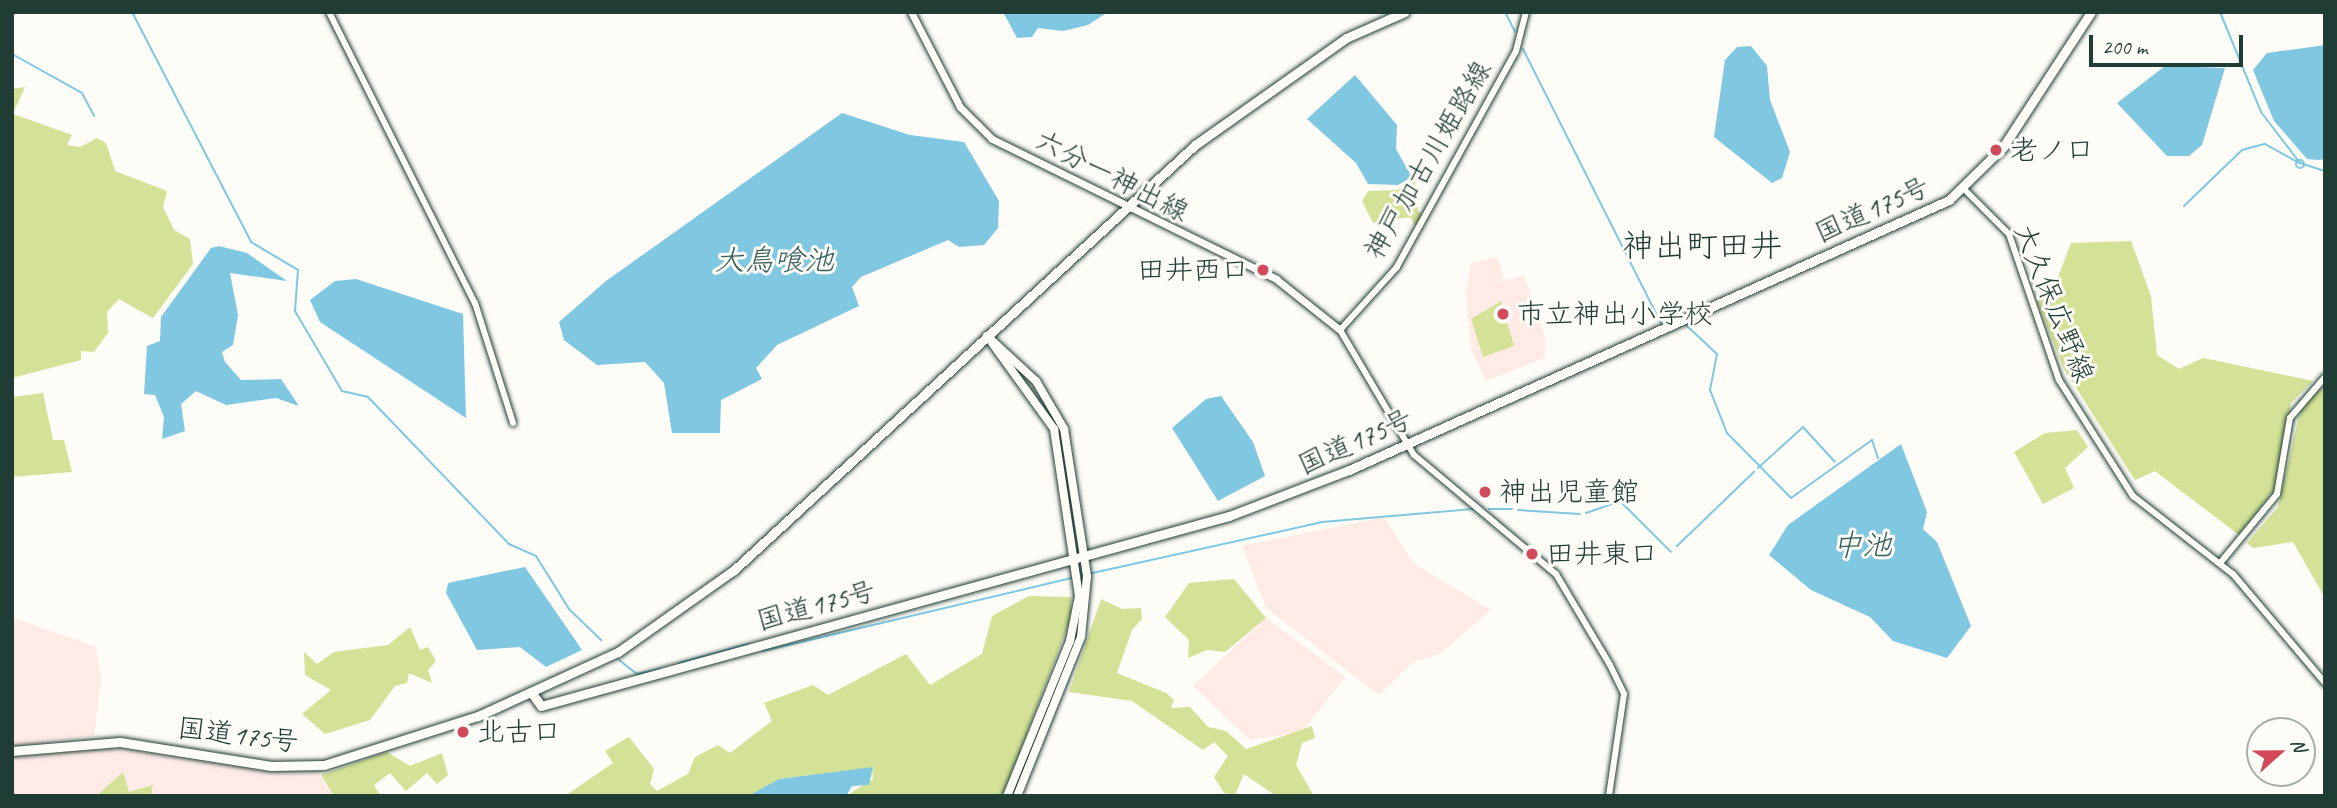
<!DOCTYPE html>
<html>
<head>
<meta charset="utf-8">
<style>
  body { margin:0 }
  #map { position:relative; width:2337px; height:808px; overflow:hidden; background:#fdfcf7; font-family:Caveat,"Klee One",sans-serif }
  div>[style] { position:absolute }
  .built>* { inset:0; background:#feebe6 }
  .green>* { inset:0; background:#d3e296 }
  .water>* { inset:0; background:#80c7e1 }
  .stream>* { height:2px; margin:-1px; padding:0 1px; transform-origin:1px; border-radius:1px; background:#80c7e1 }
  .stream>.ring { margin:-1px; padding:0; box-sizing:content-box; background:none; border:2px solid #80c7e1; border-radius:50% }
  .roads { filter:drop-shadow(0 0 2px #1f3d34) drop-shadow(0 0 2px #1f3d34) }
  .tertiary>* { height:6px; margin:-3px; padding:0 3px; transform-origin:3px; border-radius:3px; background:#fdfcf7 }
  .secondary>* { height:7px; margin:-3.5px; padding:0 3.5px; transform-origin:3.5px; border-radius:3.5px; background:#fdfcf7 }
  .primary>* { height:8px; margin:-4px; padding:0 4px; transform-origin:4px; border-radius:4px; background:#fdfcf7 }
  .trunk>* { height:9px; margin:-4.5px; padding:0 4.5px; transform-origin:4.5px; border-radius:4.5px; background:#fdfcf7 }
  .dots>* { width:19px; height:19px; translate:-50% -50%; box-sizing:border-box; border:4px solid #fdfcf7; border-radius:50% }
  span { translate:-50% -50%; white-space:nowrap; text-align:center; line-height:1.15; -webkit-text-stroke:6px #fdfcf7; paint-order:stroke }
  .poi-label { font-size:28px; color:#1f3d34 }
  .left { translate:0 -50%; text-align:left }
  .right { translate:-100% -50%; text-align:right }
  .street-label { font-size:28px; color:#1f3d34 }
  .water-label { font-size:30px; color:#37605f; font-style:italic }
  .quarter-label { font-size:32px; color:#1f3d34 }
  .frame { position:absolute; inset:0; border:14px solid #1f3d34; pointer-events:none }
  .north { position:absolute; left:2246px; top:717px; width:70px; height:70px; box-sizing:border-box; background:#fdfcf7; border:2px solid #a4b0a9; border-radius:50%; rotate:69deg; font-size:19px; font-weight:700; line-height:28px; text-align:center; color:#1f3d34 }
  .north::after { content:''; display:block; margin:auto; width:24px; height:32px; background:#d1495b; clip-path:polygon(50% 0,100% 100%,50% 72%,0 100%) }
  .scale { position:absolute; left:2089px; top:35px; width:154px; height:32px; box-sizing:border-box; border:4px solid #1f3d34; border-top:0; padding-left:9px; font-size:21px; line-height:24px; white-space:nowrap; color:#1f3d34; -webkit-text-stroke:5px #fdfcf7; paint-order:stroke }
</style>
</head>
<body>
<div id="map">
  <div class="built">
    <i style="clip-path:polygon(1498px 257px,1504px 279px,1495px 283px,1524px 275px,1545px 337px,1545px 358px,1486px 381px,1471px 349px,1466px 292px,1471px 263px)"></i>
    <i style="clip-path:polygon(1384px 517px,1413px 563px,1491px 610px,1440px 654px,1412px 663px,1379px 695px,1266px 608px,1242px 546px)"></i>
    <i style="clip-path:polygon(12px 617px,96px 647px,101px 680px,94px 736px,12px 747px)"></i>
    <i style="clip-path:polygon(1266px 618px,1345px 677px,1302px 732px,1250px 740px,1193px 686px)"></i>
    <i style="clip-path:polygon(97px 745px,275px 772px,316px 769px,334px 796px,151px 796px,153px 786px,129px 792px,123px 772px,96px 796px,12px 796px,12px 754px)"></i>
  </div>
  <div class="green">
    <i style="clip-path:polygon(25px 87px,13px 114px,72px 135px,67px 145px,80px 147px,97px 138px,106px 143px,115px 171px,167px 191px,163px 207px,174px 230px,190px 239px,193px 264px,153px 318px,119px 299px,107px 312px,108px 333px,94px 352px,81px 351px,81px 360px,12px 378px,12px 89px)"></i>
    <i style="clip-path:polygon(1415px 179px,1418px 211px,1426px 216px,1418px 230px,1410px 217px,1373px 223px,1362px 201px,1368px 191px,1397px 190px)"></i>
    <i style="clip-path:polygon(2131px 241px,2151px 296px,2157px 355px,2179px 369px,2203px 358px,2313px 381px,2291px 403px,2277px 486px,2239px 535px,2155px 471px,2135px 480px,2064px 369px,2037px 301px,2052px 293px,2071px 243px)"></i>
    <i style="clip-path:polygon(1501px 301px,1514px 346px,1483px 357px,1471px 319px)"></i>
    <i style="clip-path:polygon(2325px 386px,2325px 598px,2293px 542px,2253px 548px,2247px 543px,2278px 507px,2302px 403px)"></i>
    <i style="clip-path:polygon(43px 393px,53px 440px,64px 440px,72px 472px,12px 477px,12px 397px)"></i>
    <i style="clip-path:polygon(2077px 430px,2088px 447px,2065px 468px,2074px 488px,2043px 504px,2014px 452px,2045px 433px)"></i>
    <i style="clip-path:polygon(1234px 579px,1266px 618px,1225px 652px,1207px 650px,1188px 658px,1189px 640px,1165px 617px,1189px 583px)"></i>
    <i style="clip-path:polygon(1029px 596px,1071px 597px,1072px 615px,1003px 796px,846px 796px,873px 779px,872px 768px,779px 779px,748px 796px,565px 796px,613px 763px,605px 751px,629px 737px,654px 769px,650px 784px,657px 791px,688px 774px,695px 757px,718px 745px,730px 753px,772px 721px,764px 703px,813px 685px,828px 695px,906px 654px,930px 685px,982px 654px,992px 616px)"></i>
    <i style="clip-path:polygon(1101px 599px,1122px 609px,1141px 608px,1142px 619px,1132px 630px,1117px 673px,1166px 693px,1174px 700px,1171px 708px,1190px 707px,1208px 727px,1226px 731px,1246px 749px,1312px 726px,1315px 738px,1302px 743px,1296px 765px,1314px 796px,1276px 796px,1244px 774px,1235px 795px,1224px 793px,1214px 777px,1228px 756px,1214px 742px,1203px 750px,1132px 701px,1069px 692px)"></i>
    <i style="clip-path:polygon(410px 627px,420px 650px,428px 647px,436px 661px,428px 670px,432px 683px,409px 673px,407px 683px,395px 686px,370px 720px,325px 734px,302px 714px,331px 690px,305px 675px,304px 652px,317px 664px,334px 652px,388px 645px)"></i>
    <i style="clip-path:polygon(387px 752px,410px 766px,442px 753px,448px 775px,437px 784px,427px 773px,406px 791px,390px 773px,374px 785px,381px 796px,334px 796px,321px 775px)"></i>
    <i style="clip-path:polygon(123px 772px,129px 792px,153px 785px,151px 796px,96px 796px)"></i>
  </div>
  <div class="water">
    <i style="clip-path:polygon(1003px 12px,1108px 12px,1088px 25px,1063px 31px,1038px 28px,1032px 37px,1017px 38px)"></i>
    <i style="clip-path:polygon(2325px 45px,2325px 159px,2319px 160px,2307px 159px,2274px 121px,2253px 70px,2267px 53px)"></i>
    <i style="clip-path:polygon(1751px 46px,1767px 66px,1770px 100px,1790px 152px,1782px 178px,1772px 183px,1714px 137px,1725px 60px,1737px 47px)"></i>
    <i style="clip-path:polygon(2165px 66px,2225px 68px,2202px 145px,2189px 156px,2167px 156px,2117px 103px)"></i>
    <i style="clip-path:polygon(1355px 75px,1397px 125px,1396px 149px,1412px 177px,1398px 185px,1368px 184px,1356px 163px,1307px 119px)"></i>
    <i style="clip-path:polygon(842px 113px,910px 135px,964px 142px,999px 201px,998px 228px,984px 245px,959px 247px,948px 240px,861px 277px,852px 287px,859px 306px,777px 345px,756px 368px,762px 379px,721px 400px,720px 433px,672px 433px,664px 383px,645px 362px,597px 365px,564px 340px,559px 322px,606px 281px)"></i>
    <i style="clip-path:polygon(219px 246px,247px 253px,287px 281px,230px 273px,238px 315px,233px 345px,222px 352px,225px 362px,241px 380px,281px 379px,299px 406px,276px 398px,226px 405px,196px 391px,181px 404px,185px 431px,162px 439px,164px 417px,155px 395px,144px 394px,147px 346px,160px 341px,161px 317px,211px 248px)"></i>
    <i style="clip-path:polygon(356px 279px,463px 314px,466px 418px,320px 322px,310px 300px,335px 281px)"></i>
    <i style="clip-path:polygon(1221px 396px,1253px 442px,1265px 476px,1218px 501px,1172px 428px,1206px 399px)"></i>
    <i style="clip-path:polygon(1901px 444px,1927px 512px,1923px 529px,1937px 542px,1971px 626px,1947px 658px,1893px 641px,1870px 617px,1811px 590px,1769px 555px,1788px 525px)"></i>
    <i style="clip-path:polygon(525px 567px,582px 650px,546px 667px,520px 647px,477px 650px,446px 593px,448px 583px)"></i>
    <i style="clip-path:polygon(873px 767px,869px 785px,852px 786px,846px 796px,748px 796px,779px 779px)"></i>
  </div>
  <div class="stream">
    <i style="left:132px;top:12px;width:259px;rotate:62.6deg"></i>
    <i style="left:251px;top:242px;width:55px;rotate:30.8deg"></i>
    <i style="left:298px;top:270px;width:41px;rotate:94.2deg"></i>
    <i style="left:295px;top:311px;width:93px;rotate:59.6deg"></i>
    <i style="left:342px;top:391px;width:27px;rotate:13deg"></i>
    <i style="left:368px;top:397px;width:204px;rotate:46.2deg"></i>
    <i style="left:509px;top:544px;width:30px;rotate:24deg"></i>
    <i style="left:536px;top:556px;width:62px;rotate:58.1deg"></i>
    <i style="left:569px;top:609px;width:45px;rotate:44.1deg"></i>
    <i style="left:1505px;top:12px;width:22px;rotate:63deg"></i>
    <i style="left:2220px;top:12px;width:108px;rotate:67.7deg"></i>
    <i style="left:2261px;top:112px;width:64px;rotate:52.6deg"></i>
    <i style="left:2300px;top:163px;width:26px;rotate:18deg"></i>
    <i style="left:1523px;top:49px;width:307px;rotate:63.3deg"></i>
    <i style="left:1661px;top:323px;width:20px;rotate:-27deg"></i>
    <i style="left:12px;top:54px;width:80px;rotate:29.1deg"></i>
    <i style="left:82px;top:93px;width:26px;rotate:62deg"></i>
    <i class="ring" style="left:2296px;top:160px;width:6px;height:6px"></i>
    <i style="left:2184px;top:206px;width:81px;rotate:-44deg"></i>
    <i style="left:2242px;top:150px;width:24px;rotate:-15deg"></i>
    <i style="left:2265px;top:144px;width:39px;rotate:29deg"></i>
    <i style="left:1686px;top:325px;width:42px;rotate:43.1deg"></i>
    <i style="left:1717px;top:354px;width:37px;rotate:101deg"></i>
    <i style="left:1710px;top:390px;width:46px;rotate:68.4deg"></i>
    <i style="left:1727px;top:433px;width:91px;rotate:45.4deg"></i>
    <i style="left:1791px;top:498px;width:100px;rotate:-35.6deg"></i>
    <i style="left:1872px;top:440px;width:19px;rotate:72deg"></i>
    <i style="left:1758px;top:468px;width:61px;rotate:-42.3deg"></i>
    <i style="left:1803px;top:427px;width:47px;rotate:47.6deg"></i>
    <i style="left:1489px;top:509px;width:23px"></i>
    <i style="left:1518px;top:510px;width:62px;rotate:3.7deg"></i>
    <i style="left:1586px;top:513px;width:36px;rotate:-19deg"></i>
    <i style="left:1620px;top:501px;width:72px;rotate:45deg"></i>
    <i style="left:1677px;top:546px;width:107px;rotate:-43.9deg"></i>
    <i style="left:1088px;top:574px;width:240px;rotate:-12.5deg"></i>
    <i style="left:1322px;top:522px;width:154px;rotate:-4.9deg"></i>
    <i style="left:763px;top:651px;width:318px;rotate:-13.3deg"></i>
    <i style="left:619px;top:660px;width:23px;rotate:38deg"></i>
    <i style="left:637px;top:674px;width:24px;rotate:-12deg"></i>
    <i style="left:679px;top:663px;width:72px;rotate:-15.4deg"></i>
  </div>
  <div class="roads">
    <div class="tertiary">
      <i style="left:329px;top:12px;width:326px;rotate:63.4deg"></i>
      <i style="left:475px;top:303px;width:126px;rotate:72.4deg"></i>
      <i style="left:1526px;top:12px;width:40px;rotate:104.4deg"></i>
      <i style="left:1516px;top:51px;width:247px;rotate:118.9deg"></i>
      <i style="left:1397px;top:267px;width:85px;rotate:132.1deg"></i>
      <i style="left:1340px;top:330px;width:145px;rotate:59.4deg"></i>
      <i style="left:1414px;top:455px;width:185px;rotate:40deg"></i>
      <i style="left:1556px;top:574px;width:106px;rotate:59.3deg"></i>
      <i style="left:1610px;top:665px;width:32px;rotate:64deg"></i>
      <i style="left:1624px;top:694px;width:103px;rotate:98.4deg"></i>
      <i style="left:1964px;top:189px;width:64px;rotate:45deg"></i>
      <i style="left:2009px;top:234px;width:154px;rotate:71.1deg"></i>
      <i style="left:2059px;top:380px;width:138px;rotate:57.5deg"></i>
      <i style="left:2133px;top:496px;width:127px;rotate:38deg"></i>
      <i style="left:2233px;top:574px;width:143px;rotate:49.8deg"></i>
      <i style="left:2221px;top:562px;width:88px;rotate:-50.5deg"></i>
      <i style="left:2277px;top:494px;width:77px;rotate:-80.3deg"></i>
      <i style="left:2290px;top:418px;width:54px;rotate:-49.5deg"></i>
    </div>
    <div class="secondary">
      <i style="left:911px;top:12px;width:107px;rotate:62.7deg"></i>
      <i style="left:960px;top:107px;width:45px;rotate:45deg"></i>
      <i style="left:992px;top:139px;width:317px;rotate:26.2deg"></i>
      <i style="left:1276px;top:279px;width:82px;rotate:38.6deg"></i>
    </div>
    <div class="primary">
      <i style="left:987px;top:336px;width:67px;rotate:42.6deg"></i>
      <i style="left:1036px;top:381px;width:56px;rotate:59.7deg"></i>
      <i style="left:1064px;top:429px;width:149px;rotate:81.1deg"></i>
      <i style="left:1087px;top:576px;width:61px;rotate:95.6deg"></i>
      <i style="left:1081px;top:637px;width:171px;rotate:111.9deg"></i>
      <i style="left:987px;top:336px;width:115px;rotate:54.2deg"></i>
      <i style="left:1054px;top:429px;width:169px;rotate:81.5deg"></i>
      <i style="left:1079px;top:596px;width:46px;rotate:101.3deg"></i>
      <i style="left:1070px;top:641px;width:167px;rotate:112.1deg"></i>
    </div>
    <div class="trunk">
      <i style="left:531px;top:692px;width:17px;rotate:54deg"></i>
      <i style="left:541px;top:706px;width:714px;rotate:-15.44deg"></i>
      <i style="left:1229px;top:516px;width:129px;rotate:-21deg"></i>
      <i style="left:1349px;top:470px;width:658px;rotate:-24.23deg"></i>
      <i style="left:1949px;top:200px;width:76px;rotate:-44.5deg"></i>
      <i style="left:2003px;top:147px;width:161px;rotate:-56.9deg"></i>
      <i style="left:12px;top:751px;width:108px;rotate:-4.8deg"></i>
      <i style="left:120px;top:742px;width:153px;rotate:9deg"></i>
      <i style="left:271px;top:766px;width:53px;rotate:-1.1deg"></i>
      <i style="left:324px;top:765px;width:162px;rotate:-17.7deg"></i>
      <i style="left:478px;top:716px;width:154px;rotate:-24.6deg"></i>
      <i style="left:618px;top:652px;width:142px;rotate:-35.3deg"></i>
      <i style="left:734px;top:570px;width:627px;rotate:-42.67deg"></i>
      <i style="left:1195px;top:145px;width:185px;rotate:-35.3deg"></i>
      <i style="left:1346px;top:38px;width:64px;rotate:-23.8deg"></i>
    </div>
  </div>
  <div class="dots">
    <i style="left:1996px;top:150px;background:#d1495b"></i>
    <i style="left:1263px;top:270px;background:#d1495b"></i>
    <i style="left:1503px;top:314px;background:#d1495b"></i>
    <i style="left:1485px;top:492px;background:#d1495b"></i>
    <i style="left:1532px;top:554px;background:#d1495b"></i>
    <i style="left:463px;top:732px;background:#d1495b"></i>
  </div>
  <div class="poi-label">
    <span class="left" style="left:2010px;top:150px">老ノ口</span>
    <span class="right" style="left:1249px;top:270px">田井西口</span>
    <span class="left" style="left:1517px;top:314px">市立神出小学校</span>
    <span class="left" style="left:1499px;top:492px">神出児童館</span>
    <span class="left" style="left:1546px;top:554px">田井東口</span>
    <span class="left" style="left:477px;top:732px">北古口</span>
  </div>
  <div class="street-label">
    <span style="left:1428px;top:160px;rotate:-60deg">神戸加古川姫路線</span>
    <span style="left:1112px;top:176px;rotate:27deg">六分一神出線</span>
    <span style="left:1872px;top:210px;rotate:-24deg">国道175号</span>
    <span style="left:2054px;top:303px;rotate:68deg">大久保広野線</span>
    <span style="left:1355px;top:442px;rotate:-24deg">国道175号</span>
    <span style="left:816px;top:606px;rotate:-15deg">国道175号</span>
    <span style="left:238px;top:735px;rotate:7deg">国道175号</span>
  </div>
  <div class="water-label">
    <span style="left:774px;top:260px">大鳥喰池</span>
    <span style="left:1862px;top:545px">中池</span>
  </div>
  <div class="quarter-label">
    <span style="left:1702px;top:246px">神出町田井</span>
  </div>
  <div class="frame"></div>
  <div class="north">N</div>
  <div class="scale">200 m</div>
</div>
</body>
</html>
